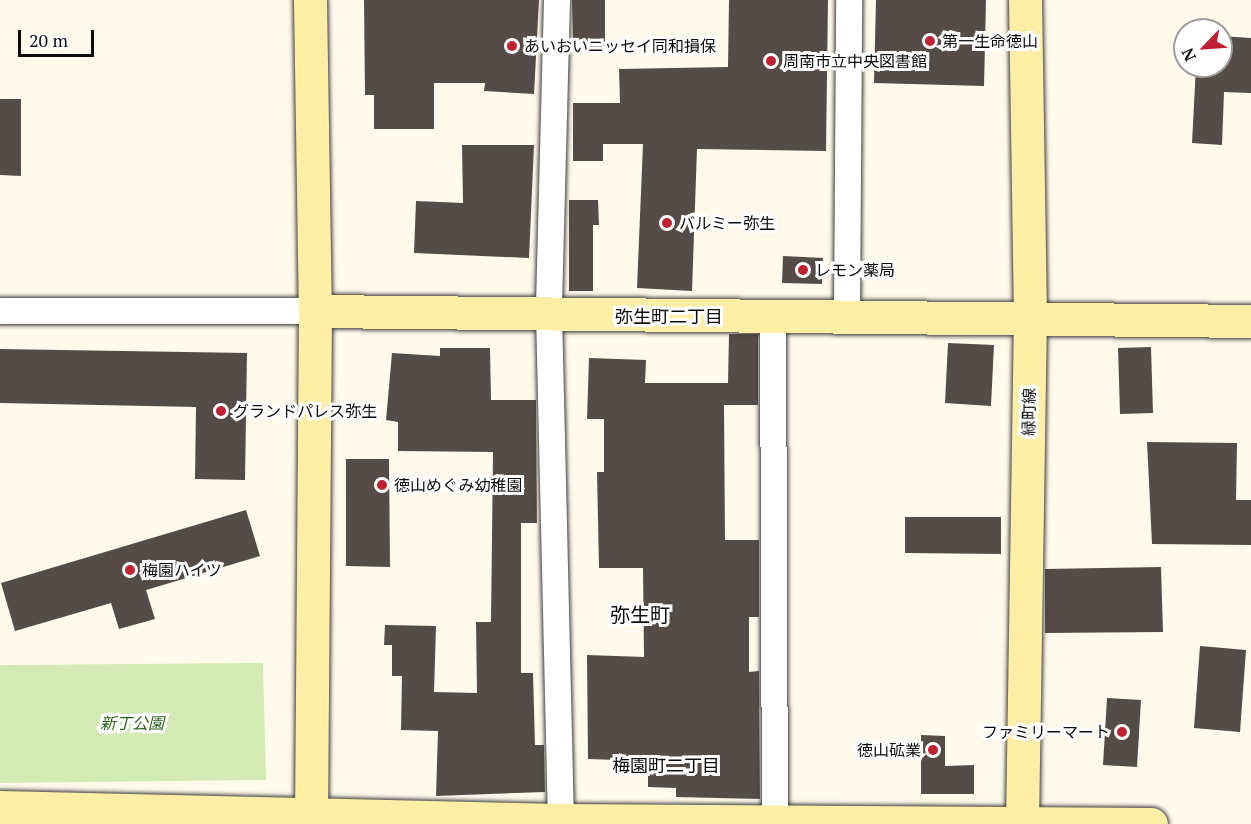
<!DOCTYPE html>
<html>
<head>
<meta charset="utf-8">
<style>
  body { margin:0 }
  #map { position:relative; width:1251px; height:824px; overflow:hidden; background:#fffaeb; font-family:"PT Serif","Noto Sans JP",serif }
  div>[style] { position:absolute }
  .green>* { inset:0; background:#d4eab4 }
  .building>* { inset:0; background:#554c48 }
  .roads { filter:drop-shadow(0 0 2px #3f3f3f) drop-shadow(0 0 2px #3f3f3f) }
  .street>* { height:26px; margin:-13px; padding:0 13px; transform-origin:13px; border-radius:13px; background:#fff }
  .secondary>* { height:33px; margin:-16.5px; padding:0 16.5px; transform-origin:16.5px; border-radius:16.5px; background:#ffefa6 }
  .dots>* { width:16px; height:16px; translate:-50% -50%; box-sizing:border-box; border:3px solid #fff; border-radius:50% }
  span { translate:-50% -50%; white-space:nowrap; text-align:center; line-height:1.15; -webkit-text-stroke:6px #fff; paint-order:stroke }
  .poi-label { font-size:16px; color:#0c0c0c }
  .left { translate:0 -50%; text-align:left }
  .right { translate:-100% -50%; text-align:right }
  .street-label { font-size:16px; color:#0c0c0c }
  .park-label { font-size:16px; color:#2f651b; font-style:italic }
  .neighbourhood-label { font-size:18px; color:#0c0c0c }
  .quarter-label { font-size:20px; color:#0c0c0c }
  .north { position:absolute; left:1173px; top:18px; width:60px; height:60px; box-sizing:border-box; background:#fff; border:2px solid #9e9e9e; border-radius:50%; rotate:245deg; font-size:16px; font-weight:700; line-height:24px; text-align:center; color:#0c0c0c }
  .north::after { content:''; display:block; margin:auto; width:21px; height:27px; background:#bf2033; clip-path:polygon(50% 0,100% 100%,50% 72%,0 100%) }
  .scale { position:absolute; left:18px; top:30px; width:76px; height:27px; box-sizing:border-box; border:3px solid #0c0c0c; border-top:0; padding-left:8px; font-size:18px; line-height:21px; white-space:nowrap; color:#0c0c0c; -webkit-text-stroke:4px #fff; paint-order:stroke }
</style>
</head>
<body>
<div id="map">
  <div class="green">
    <i style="clip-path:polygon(263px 663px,266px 780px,0 783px,0 665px)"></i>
  </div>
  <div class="building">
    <i style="clip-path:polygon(364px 0,539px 0,534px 94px,484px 91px,485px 83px,434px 83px,434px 129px,374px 129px,374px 95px,365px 95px)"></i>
    <i style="clip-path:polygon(572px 0,605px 0,605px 48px,573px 48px)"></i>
    <i style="clip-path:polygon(729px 0,828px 0,826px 151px,697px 149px,692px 291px,637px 288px,643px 144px,603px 144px,603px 161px,573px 161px,573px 103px,620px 103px,619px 69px,728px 67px)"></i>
    <i style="clip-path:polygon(876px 0,986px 0,984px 86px,874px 83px)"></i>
    <i style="clip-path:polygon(1221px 36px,1251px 38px,1251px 93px,1224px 92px,1222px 145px,1192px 143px,1196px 66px,1221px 66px)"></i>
    <i style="clip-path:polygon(0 99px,21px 99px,21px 176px,0 175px)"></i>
    <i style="clip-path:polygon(462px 145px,534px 145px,529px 258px,414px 253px,416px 201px,463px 203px)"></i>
    <i style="clip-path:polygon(569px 200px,598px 200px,599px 225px,593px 225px,593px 291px,569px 291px)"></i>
    <i style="clip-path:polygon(783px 256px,823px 258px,822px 284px,782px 283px)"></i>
    <i style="clip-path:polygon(729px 334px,758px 334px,758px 405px,724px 405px,725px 540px,759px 540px,759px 617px,749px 617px,749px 672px,759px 671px,760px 799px,676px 797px,676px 788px,648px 787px,648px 761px,588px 759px,587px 655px,644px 657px,643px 568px,599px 568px,597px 472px,604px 472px,604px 419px,587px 419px,589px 358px,646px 360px,645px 383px,728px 383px)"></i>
    <i style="clip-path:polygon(948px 343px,994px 345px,991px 406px,945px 403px)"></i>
    <i style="clip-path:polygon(1151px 347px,1153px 413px,1120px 414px,1118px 348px)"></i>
    <i style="clip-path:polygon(440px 348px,490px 348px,491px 400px,536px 400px,537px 523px,521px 523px,521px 673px,533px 673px,535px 745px,544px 745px,545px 792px,436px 796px,438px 731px,401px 730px,402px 676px,392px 676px,392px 645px,384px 645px,385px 625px,436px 626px,434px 692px,477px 693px,476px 622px,491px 622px,493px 452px,398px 451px,398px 422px,386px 420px,392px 353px,440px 356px)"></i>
    <i style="clip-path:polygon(0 349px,247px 353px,245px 480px,195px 479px,196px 407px,0 403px)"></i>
    <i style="clip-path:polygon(1147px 442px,1237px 443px,1236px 500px,1251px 500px,1251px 545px,1152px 544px)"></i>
    <i style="clip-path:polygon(346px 459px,389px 459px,390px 567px,346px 566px)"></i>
    <i style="clip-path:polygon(246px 510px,260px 556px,146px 590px,155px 619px,119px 629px,111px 603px,15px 631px,1px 583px)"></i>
    <i style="clip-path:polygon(905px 517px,1001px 517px,1001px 554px,905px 553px)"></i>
    <i style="clip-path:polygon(1161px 567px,1163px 632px,1045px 633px,1045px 569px)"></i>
    <i style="clip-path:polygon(1200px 646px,1246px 650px,1240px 732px,1194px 728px)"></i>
    <i style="clip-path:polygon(1107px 698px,1141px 700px,1137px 767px,1103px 765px)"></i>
    <i style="clip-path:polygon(921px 735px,945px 736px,945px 766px,974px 765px,974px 794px,921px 794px)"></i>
  </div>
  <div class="roads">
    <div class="street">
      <i style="left:557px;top:0;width:313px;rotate:91.5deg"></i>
      <i style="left:549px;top:313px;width:511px;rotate:88.65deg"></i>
      <i style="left:0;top:311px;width:315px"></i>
      <i style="left:773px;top:313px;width:511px;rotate:89.78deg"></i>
      <i style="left:847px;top:314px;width:314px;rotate:-89.6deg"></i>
    </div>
    <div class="secondary">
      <i style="left:310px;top:0;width:311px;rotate:89.1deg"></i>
      <i style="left:315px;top:311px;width:513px;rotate:90.45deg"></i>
      <i style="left:315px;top:311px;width:936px;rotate:0.61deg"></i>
      <i style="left:0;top:807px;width:560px;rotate:1.33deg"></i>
      <i style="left:560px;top:820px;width:591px;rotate:0.39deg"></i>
      <i style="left:1022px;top:824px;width:507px;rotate:-89.1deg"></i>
      <i style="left:1030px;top:317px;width:317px;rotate:-90.9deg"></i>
    </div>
  </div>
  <div class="dots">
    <i style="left:930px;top:41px;background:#bf2033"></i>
    <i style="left:512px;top:46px;background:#bf2033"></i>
    <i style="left:771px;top:61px;background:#bf2033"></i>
    <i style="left:667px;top:223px;background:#bf2033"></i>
    <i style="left:803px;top:270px;background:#bf2033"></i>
    <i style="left:221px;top:411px;background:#bf2033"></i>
    <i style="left:382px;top:485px;background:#bf2033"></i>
    <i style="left:130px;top:570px;background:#bf2033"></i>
    <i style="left:1122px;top:732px;background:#bf2033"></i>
    <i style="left:933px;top:750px;background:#bf2033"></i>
  </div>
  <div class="poi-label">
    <span class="left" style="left:942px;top:41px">第一生命徳山</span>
    <span class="left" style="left:524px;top:46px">あいおいニッセイ同和損保</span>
    <span class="left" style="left:783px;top:61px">周南市立中央図書館</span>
    <span class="left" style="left:679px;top:223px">バルミー弥生</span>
    <span class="left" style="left:815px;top:270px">レモン薬局</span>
    <span class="left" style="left:233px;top:411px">グランドパレス弥生</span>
    <span class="left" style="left:394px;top:485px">徳山めぐみ幼稚園</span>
    <span class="left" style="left:142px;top:570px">梅園ハイツ</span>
    <span class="right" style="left:1110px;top:732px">ファミリーマート</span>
    <span class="right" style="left:921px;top:750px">徳山砿業</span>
  </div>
  <div class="street-label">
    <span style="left:1029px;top:412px;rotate:-89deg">緑町線</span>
  </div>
  <div class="park-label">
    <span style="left:132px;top:723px">新丁公園</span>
  </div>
  <div class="neighbourhood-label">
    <span style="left:669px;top:316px">弥生町二丁目</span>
    <span style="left:666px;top:765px">梅園町二丁目</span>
  </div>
  <div class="quarter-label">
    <span style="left:640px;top:614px">弥生町</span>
  </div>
  <div class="north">N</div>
  <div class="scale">20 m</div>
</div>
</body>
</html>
